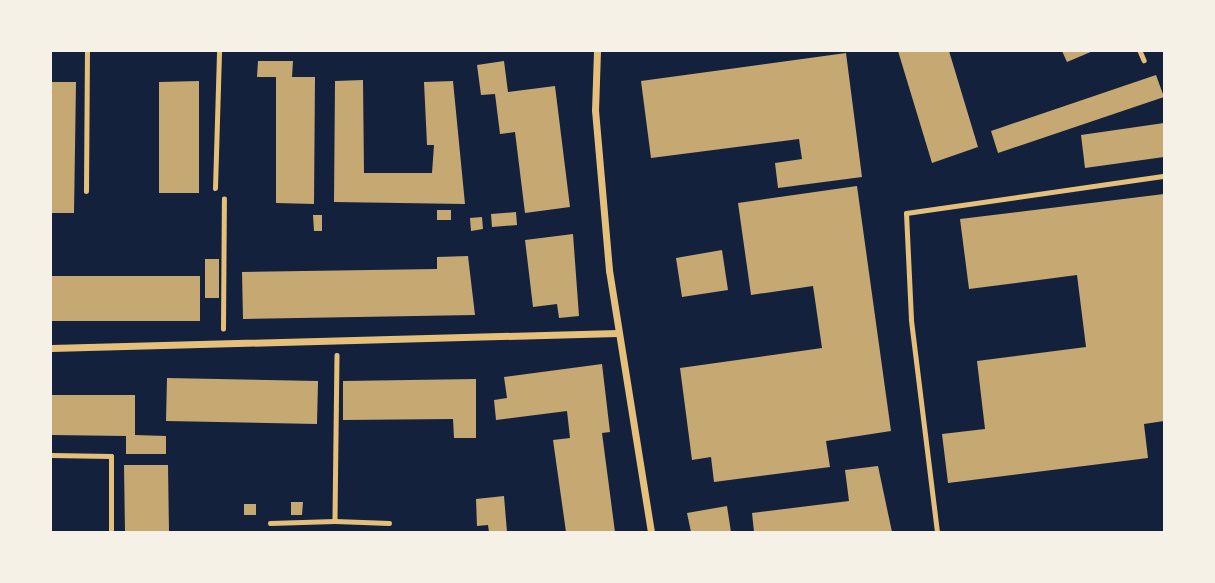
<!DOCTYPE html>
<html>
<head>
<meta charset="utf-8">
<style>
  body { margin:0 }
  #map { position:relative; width:1215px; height:583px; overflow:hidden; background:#14213d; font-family:"Archivo Narrow",sans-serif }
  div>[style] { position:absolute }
  .building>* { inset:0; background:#c6a872 }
  .path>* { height:4.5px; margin:-2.25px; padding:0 2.25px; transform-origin:2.25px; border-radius:2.25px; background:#e5c07b }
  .service>* { height:5px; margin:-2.5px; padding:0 2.5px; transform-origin:2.5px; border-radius:2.5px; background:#e5c07b }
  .minor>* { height:7px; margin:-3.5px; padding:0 3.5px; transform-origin:3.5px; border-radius:3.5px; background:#e5c07b }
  span { translate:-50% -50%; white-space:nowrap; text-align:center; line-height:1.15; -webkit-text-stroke:7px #f6f1e7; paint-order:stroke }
  .frame { position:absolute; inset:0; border:52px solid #f6f1e7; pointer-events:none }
</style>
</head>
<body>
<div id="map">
  <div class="building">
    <i style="clip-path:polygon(898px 51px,949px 51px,978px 147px,932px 163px)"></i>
    <i style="clip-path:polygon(1062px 51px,1093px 51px,1067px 62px)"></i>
    <i style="clip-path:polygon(846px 53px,862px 177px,778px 188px,775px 163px,802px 159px,799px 139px,651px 158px,641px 81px)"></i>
    <i style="clip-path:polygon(258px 61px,293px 61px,292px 77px,315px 77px,314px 204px,276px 203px,276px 77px,257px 77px)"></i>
    <i style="clip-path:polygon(504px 61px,508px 92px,555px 86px,570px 207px,525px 213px,515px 132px,500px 134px,495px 94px,481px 95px,477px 65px)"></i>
    <i style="clip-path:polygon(1156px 75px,1164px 97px,998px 153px,991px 131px)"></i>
    <i style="clip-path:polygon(363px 80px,364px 173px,432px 173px,434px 145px,427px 145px,424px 82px,453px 81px,465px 204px,334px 202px,335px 81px)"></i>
    <i style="clip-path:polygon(199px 81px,199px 193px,159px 193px,159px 82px)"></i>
    <i style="clip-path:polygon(51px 82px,76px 82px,74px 213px,51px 213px)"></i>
    <i style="clip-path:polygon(1164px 123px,1164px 157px,1085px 168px,1081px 135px)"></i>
    <i style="clip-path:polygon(857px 186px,891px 431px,826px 441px,830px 467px,714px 482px,711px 457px,692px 460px,680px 368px,822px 348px,813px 286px,751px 295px,738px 203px)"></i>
    <i style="clip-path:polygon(1164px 194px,1164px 421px,1144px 424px,1148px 458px,948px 483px,942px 434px,985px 429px,977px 361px,1086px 347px,1077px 275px,969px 289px,960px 219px)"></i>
    <i style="clip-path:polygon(437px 210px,451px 210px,451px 220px,437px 220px)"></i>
    <i style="clip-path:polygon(516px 212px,517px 225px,492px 227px,491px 214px)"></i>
    <i style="clip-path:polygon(313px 215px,322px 215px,322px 231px,314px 231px)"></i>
    <i style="clip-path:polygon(482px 217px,483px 229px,471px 231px,470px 218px)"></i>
    <i style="clip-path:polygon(573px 234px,579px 316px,559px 318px,557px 304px,533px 307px,525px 240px)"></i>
    <i style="clip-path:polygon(722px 250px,728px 290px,682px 297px,676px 258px)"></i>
    <i style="clip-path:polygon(468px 256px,475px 315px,243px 319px,242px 272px,437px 269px,437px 257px)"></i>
    <i style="clip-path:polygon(205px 259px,219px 259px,219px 298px,205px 298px)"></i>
    <i style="clip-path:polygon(51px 276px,200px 276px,200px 321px,51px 321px)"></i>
    <i style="clip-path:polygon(602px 364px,610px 432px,602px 433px,615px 532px,566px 532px,553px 440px,570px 438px,567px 411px,496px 420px,494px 400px,507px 398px,504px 377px)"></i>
    <i style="clip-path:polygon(167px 378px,318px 381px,317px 424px,166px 421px)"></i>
    <i style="clip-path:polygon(476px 379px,476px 438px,454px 438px,453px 419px,343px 420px,343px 381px)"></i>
    <i style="clip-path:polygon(51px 395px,135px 395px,135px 435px,166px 436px,166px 454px,126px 454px,126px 436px,51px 435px)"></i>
    <i style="clip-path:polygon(124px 465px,168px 465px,169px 532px,125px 532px)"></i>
    <i style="clip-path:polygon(878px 466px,892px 532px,754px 532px,752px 513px,849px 501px,845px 470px)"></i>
    <i style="clip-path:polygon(504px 496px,507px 532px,489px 532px,488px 525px,477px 526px,476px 499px)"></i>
    <i style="clip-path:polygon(291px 502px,303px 502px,302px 515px,291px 515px)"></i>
    <i style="clip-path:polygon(244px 504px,256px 504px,256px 515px,244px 515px)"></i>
    <i style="clip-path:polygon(727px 506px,731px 532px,691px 532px,687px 513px)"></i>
  </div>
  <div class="path">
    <i style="left:1140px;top:51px;width:10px;rotate:66deg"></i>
    <i style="left:223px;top:329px;width:130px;rotate:-89.6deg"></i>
    <i style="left:337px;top:355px;width:166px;rotate:90.7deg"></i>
    <i style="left:335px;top:521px;width:54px;rotate:2.1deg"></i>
    <i style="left:270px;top:523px;width:65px;rotate:-1.8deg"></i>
  </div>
  <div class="service">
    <i style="left:215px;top:188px;width:137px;rotate:-88.3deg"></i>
    <i style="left:86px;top:191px;width:140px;rotate:-89.6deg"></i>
    <i style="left:51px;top:455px;width:60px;rotate:1deg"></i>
    <i style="left:111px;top:456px;width:76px;rotate:90deg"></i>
    <i style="left:937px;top:532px;width:215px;rotate:-97deg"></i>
    <i style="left:911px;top:319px;width:106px;rotate:-92.7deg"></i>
    <i style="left:906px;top:213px;width:261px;rotate:-8.2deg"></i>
  </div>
  <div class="minor">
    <i style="left:597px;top:51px;width:59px;rotate:91.9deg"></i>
    <i style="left:595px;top:110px;width:161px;rotate:85deg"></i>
    <i style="left:609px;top:270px;width:265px;rotate:80.9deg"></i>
    <i style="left:51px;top:348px;width:567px;rotate:-1.52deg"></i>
  </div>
  <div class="frame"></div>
</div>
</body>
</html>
